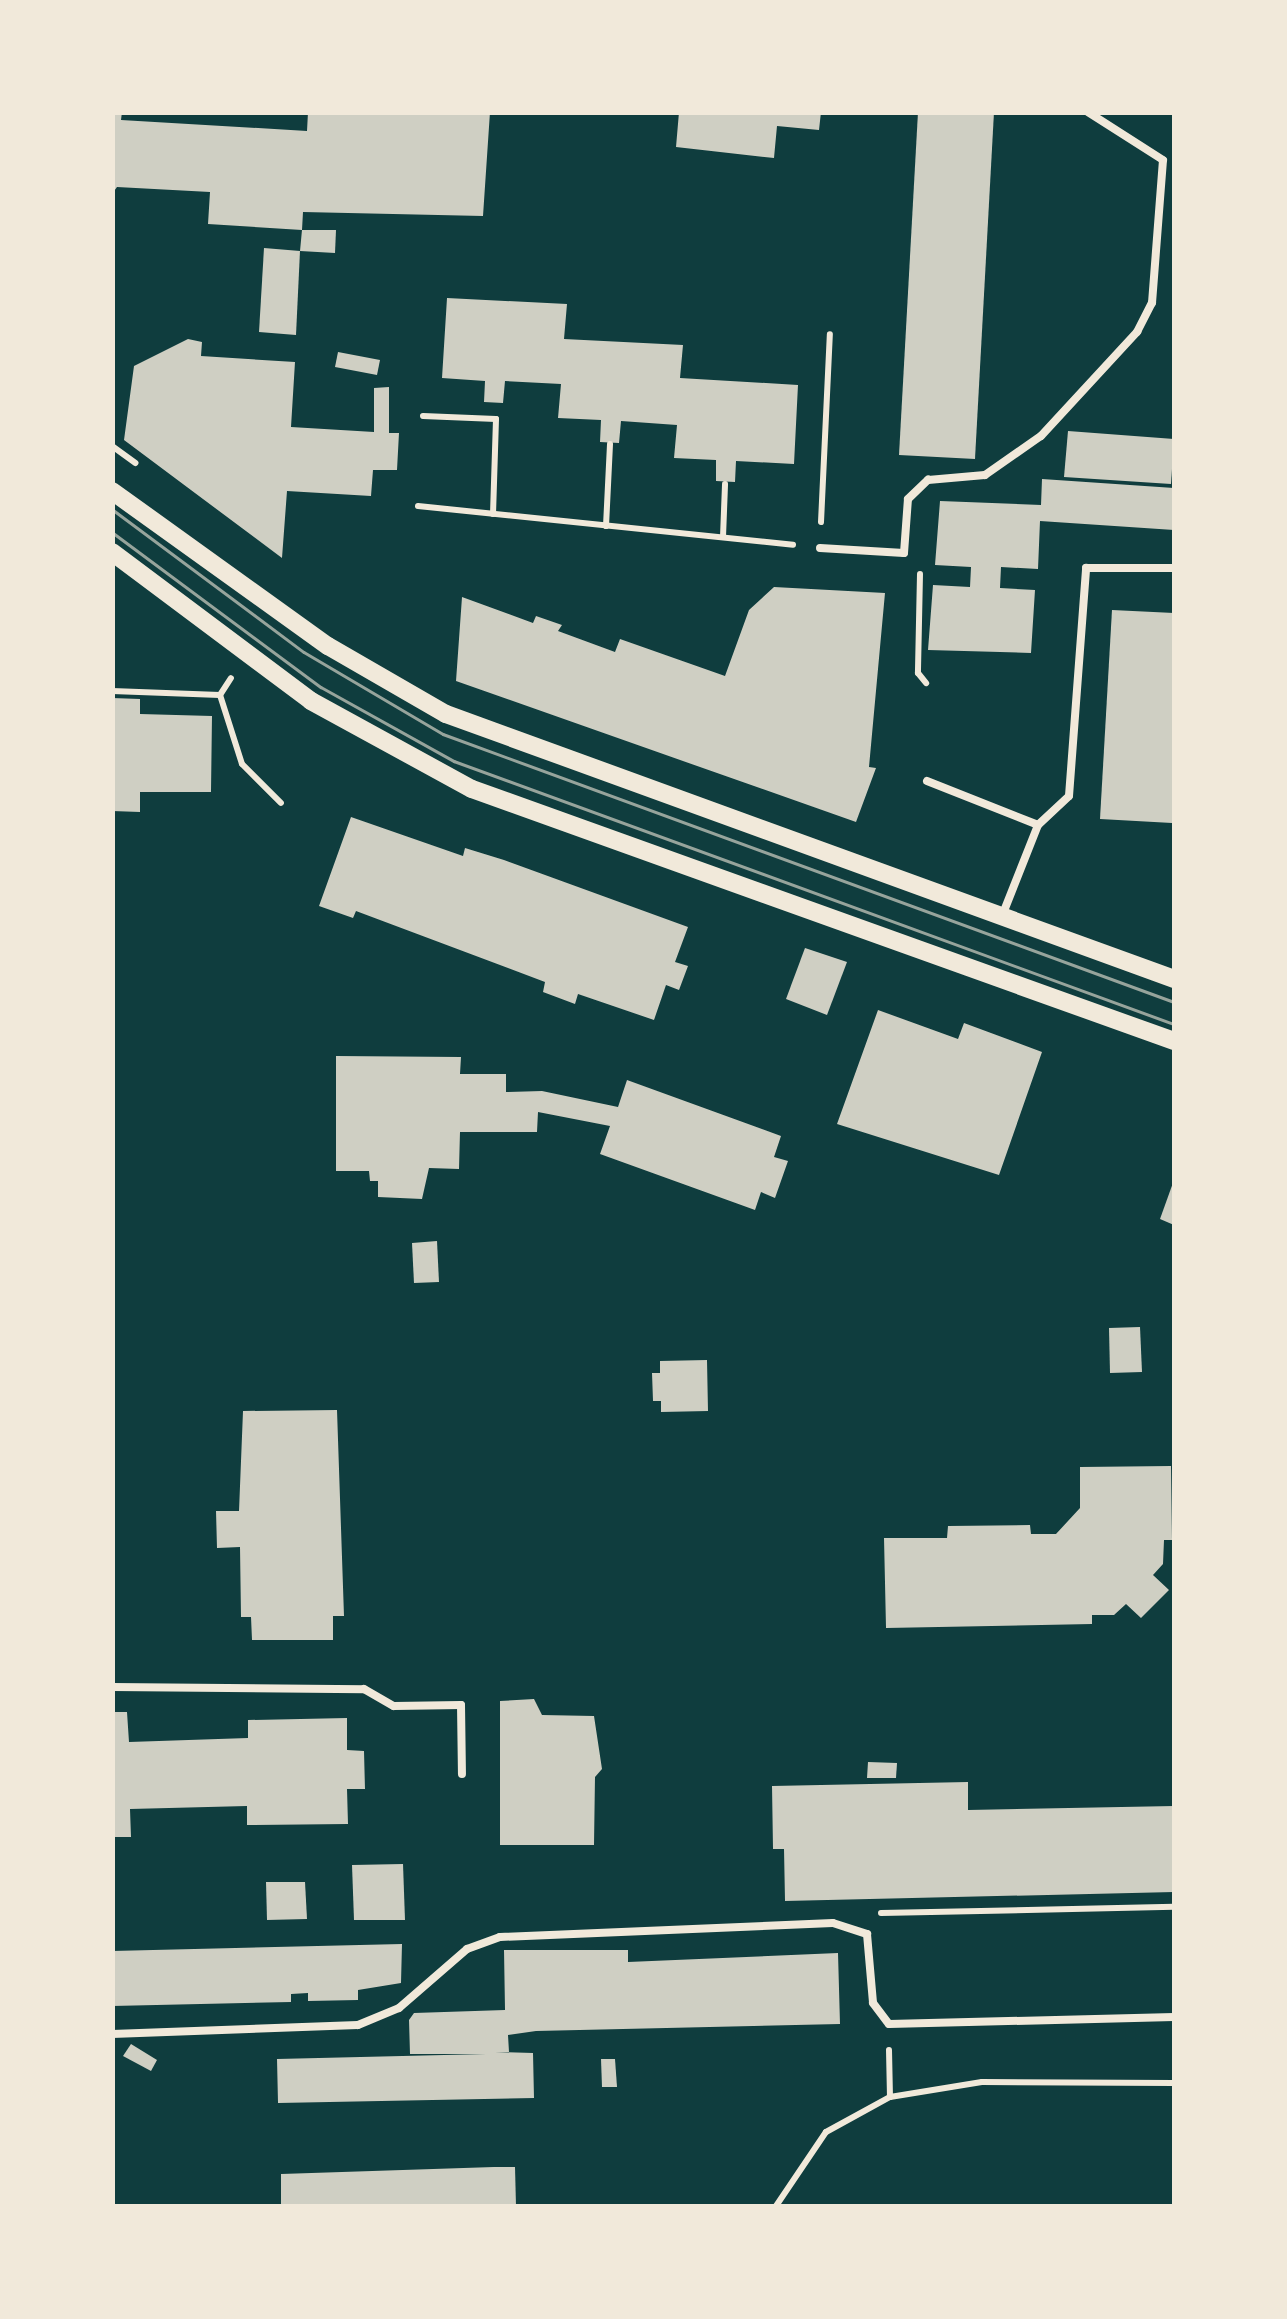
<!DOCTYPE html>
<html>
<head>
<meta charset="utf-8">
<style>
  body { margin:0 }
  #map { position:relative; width:1287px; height:2319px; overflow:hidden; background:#0f3d3e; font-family:Lato,sans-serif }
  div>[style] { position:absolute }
  .building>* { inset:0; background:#cfcfc3 }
  .path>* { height:6px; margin:-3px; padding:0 3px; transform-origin:3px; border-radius:3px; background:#f1e9da }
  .service>* { height:8px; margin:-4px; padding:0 4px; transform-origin:4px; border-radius:4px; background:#f1e9da }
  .tertiary>* { height:18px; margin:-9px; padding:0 9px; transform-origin:9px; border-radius:9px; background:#f1e9da }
  .tram>* { height:2.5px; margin:-1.25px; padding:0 1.25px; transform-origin:1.25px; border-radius:1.25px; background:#97a49c }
  span { translate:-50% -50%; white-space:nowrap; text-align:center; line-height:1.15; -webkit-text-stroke:8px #f1e9da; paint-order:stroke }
  .frame { position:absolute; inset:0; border:115px solid #f1e9da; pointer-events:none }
</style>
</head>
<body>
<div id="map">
  <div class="building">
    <i style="clip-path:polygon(112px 112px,122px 112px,121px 120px,307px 131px,308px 112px,490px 112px,483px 216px,303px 212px,302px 230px,208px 224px,210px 192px,117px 187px,112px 194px)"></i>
    <i style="clip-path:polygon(679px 112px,821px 112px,819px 130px,777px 126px,774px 158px,676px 147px)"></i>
    <i style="clip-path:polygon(918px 112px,994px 112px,975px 459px,899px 455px)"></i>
    <i style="clip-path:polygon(302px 230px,336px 230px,335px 253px,300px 251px)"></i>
    <i style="clip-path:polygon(264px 248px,300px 251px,296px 335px,259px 332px)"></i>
    <i style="clip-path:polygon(447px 298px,567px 304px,564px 339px,683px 345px,680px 378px,798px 385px,794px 464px,736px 461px,735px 482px,716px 481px,716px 460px,674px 458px,677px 425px,621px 421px,619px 443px,600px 442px,601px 420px,558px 418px,561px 384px,505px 381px,503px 403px,484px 402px,485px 381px,442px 378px)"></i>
    <i style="clip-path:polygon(188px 339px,202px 342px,201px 356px,295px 362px,291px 427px,374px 432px,374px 388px,389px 387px,389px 433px,399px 433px,397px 470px,373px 470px,371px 496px,287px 491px,282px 558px,124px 440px,134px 366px)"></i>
    <i style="clip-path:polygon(338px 352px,380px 360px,377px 375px,335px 367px)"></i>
    <i style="clip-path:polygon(1068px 431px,1174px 439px,1171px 484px,1064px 477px)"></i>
    <i style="clip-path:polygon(1042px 479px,1174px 488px,1174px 530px,1040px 521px,1038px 569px,1001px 567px,1000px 588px,1035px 590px,1031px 653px,928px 650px,933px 585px,970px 587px,971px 567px,935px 565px,940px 501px,1041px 505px)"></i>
    <i style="clip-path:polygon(774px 587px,885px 593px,869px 767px,876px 768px,856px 822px,456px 681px,462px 597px,533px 623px,536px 616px,562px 625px,558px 631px,615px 652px,620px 639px,725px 676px,749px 610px)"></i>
    <i style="clip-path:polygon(1112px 610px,1174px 613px,1172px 823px,1100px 819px)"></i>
    <i style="clip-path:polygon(112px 698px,140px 699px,140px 714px,212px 716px,211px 792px,140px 792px,140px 812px,112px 811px)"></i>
    <i style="clip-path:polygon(351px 817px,463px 856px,465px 848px,504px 860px,688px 927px,675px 962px,688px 966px,679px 990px,666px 985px,654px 1020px,578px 994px,575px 1004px,543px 992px,545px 982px,356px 911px,353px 918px,319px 906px)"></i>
    <i style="clip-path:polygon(805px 948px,847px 962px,827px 1015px,786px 999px)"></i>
    <i style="clip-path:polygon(878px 1010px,958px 1039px,964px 1023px,1042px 1052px,999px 1175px,837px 1124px)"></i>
    <i style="clip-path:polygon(336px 1056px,461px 1057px,460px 1074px,506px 1074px,506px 1092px,542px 1091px,618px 1107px,627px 1080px,781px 1136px,774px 1157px,788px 1161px,775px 1198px,761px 1192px,755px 1210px,600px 1154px,610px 1126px,538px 1112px,537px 1132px,460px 1132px,459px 1169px,429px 1168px,422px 1199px,378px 1197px,378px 1181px,370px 1181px,369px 1171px,336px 1171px)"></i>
    <i style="clip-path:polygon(1174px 1180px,1174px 1225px,1160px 1219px)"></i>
    <i style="clip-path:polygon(437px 1241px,439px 1282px,414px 1283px,412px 1243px)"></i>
    <i style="clip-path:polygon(1140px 1327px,1142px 1372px,1110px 1373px,1109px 1328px)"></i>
    <i style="clip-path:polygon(707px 1360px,708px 1411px,661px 1412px,661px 1401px,653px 1401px,652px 1373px,660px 1373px,660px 1361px)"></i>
    <i style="clip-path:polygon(337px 1410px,344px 1616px,333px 1616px,333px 1640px,252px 1640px,251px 1617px,241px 1617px,240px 1547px,217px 1548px,216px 1511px,239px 1511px,243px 1411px)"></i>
    <i style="clip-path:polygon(1171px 1466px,1172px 1540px,1164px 1540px,1163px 1564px,1153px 1575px,1169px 1590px,1141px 1618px,1126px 1604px,1114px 1615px,1092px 1615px,1092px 1624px,886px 1628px,884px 1538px,947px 1538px,948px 1526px,1030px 1525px,1031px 1534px,1056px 1534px,1080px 1508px,1080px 1467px)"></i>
    <i style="clip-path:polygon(534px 1699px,542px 1715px,594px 1716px,602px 1769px,595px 1777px,594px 1845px,500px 1845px,500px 1701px)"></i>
    <i style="clip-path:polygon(112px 1712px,127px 1712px,129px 1742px,248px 1738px,248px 1720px,347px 1718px,347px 1750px,364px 1751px,365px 1789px,347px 1789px,348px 1824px,247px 1825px,247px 1806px,130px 1809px,131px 1837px,112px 1837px)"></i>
    <i style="clip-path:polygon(868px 1762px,897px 1763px,896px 1778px,867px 1778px)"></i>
    <i style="clip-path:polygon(968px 1782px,968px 1810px,1174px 1806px,1174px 1892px,785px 1901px,784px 1849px,773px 1849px,772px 1786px)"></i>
    <i style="clip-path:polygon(403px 1864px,405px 1920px,354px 1920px,352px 1865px)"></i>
    <i style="clip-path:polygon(266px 1882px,305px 1882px,307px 1919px,267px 1920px)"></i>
    <i style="clip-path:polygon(402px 1944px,401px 1983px,358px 1990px,358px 2000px,308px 2001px,308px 1993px,291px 1994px,291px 2002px,112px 2006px,112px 1951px)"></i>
    <i style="clip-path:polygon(504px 1950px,628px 1950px,628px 1962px,838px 1953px,840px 2024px,536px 2031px,508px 2035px,509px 2052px,495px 2052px,533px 2053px,534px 2098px,278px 2103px,277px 2059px,486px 2054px,410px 2054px,409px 2020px,414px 2013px,505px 2010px)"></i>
    <i style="clip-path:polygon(131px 2044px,157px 2060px,151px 2071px,123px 2056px)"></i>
    <i style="clip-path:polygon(601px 2059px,615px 2059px,617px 2087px,602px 2087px)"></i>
    <i style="clip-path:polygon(494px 2167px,515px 2167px,516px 2206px,281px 2206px,281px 2174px)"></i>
  </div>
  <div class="path">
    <i style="left:423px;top:416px;width:73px;rotate:2.4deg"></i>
    <i style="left:496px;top:419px;width:95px;rotate:91.8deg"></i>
    <i style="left:112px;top:446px;width:29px;rotate:36deg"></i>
    <i style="left:418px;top:506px;width:377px;rotate:5.9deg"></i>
    <i style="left:821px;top:522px;width:188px;rotate:-87.3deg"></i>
    <i style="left:606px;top:526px;width:82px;rotate:-87.2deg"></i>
    <i style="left:723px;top:537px;width:53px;rotate:-87.8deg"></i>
    <i style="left:920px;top:574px;width:99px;rotate:91.2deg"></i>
    <i style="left:918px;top:673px;width:13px;rotate:51deg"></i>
    <i style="left:112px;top:691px;width:108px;rotate:2.1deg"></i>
    <i style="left:220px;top:695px;width:20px;rotate:-57deg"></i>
    <i style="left:220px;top:695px;width:72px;rotate:72.3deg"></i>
    <i style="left:242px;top:764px;width:55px;rotate:45deg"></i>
    <i style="left:881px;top:1913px;width:293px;rotate:-1.2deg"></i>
    <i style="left:889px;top:2050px;width:47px;rotate:88.8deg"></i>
    <i style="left:776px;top:2206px;width:89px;rotate:-56deg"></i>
    <i style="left:826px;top:2132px;width:73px;rotate:-28.7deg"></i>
    <i style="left:890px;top:2097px;width:93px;rotate:-9.3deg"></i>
    <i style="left:982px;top:2082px;width:192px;rotate:0.3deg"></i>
  </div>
  <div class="service">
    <i style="left:820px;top:548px;width:84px;rotate:3.4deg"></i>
    <i style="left:904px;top:553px;width:54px;rotate:-85.8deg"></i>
    <i style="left:908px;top:499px;width:28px;rotate:-44deg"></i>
    <i style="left:928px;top:480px;width:57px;rotate:-5deg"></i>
    <i style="left:985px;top:475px;width:68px;rotate:-34.9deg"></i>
    <i style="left:1041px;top:436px;width:142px;rotate:-47.3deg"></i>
    <i style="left:1137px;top:332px;width:33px;rotate:-63deg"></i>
    <i style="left:1152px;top:303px;width:143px;rotate:-85.6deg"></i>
    <i style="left:1163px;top:160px;width:89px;rotate:-147.4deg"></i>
    <i style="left:927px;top:781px;width:119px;rotate:21.6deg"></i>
    <i style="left:1002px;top:916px;width:98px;rotate:-68.4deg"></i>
    <i style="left:1038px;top:825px;width:42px;rotate:-43.1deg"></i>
    <i style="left:1069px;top:796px;width:229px;rotate:-85.7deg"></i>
    <i style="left:1086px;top:568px;width:88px"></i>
    <i style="left:112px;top:1687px;width:252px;rotate:0.5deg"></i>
    <i style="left:364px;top:1689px;width:34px;rotate:30deg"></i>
    <i style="left:394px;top:1706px;width:67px;rotate:-0.9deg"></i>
    <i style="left:461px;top:1705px;width:69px;rotate:89.2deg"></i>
    <i style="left:112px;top:2034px;width:246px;rotate:-2.1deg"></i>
    <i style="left:358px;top:2025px;width:44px;rotate:-22.5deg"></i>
    <i style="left:399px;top:2008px;width:90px;rotate:-40.9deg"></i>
    <i style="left:467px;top:1949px;width:35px;rotate:-20deg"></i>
    <i style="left:500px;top:1937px;width:333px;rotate:-2.4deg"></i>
    <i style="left:833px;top:1923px;width:36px;rotate:18deg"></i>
    <i style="left:867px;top:1934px;width:69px;rotate:85deg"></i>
    <i style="left:873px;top:2003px;width:26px;rotate:53deg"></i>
    <i style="left:889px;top:2024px;width:285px;rotate:-1.4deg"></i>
  </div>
  <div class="tertiary">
    <i style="left:112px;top:491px;width:266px;rotate:35.7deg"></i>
    <i style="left:328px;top:646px;width:136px;rotate:30deg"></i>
    <i style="left:446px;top:714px;width:775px;rotate:20deg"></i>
    <i style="left:112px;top:552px;width:249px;rotate:36.8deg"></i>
    <i style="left:311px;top:701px;width:183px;rotate:28.7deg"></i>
    <i style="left:472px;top:789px;width:746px;rotate:19.75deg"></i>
  </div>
  <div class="tram">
    <i style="left:112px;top:509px;width:239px;rotate:36.7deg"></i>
    <i style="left:304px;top:652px;width:161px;rotate:30.5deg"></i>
    <i style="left:443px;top:734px;width:779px;rotate:20.13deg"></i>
    <i style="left:112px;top:532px;width:260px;rotate:36.6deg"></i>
    <i style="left:321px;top:687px;width:152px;rotate:29.1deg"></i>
    <i style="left:454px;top:761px;width:767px;rotate:20.07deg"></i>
  </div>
  <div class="frame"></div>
</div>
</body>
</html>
